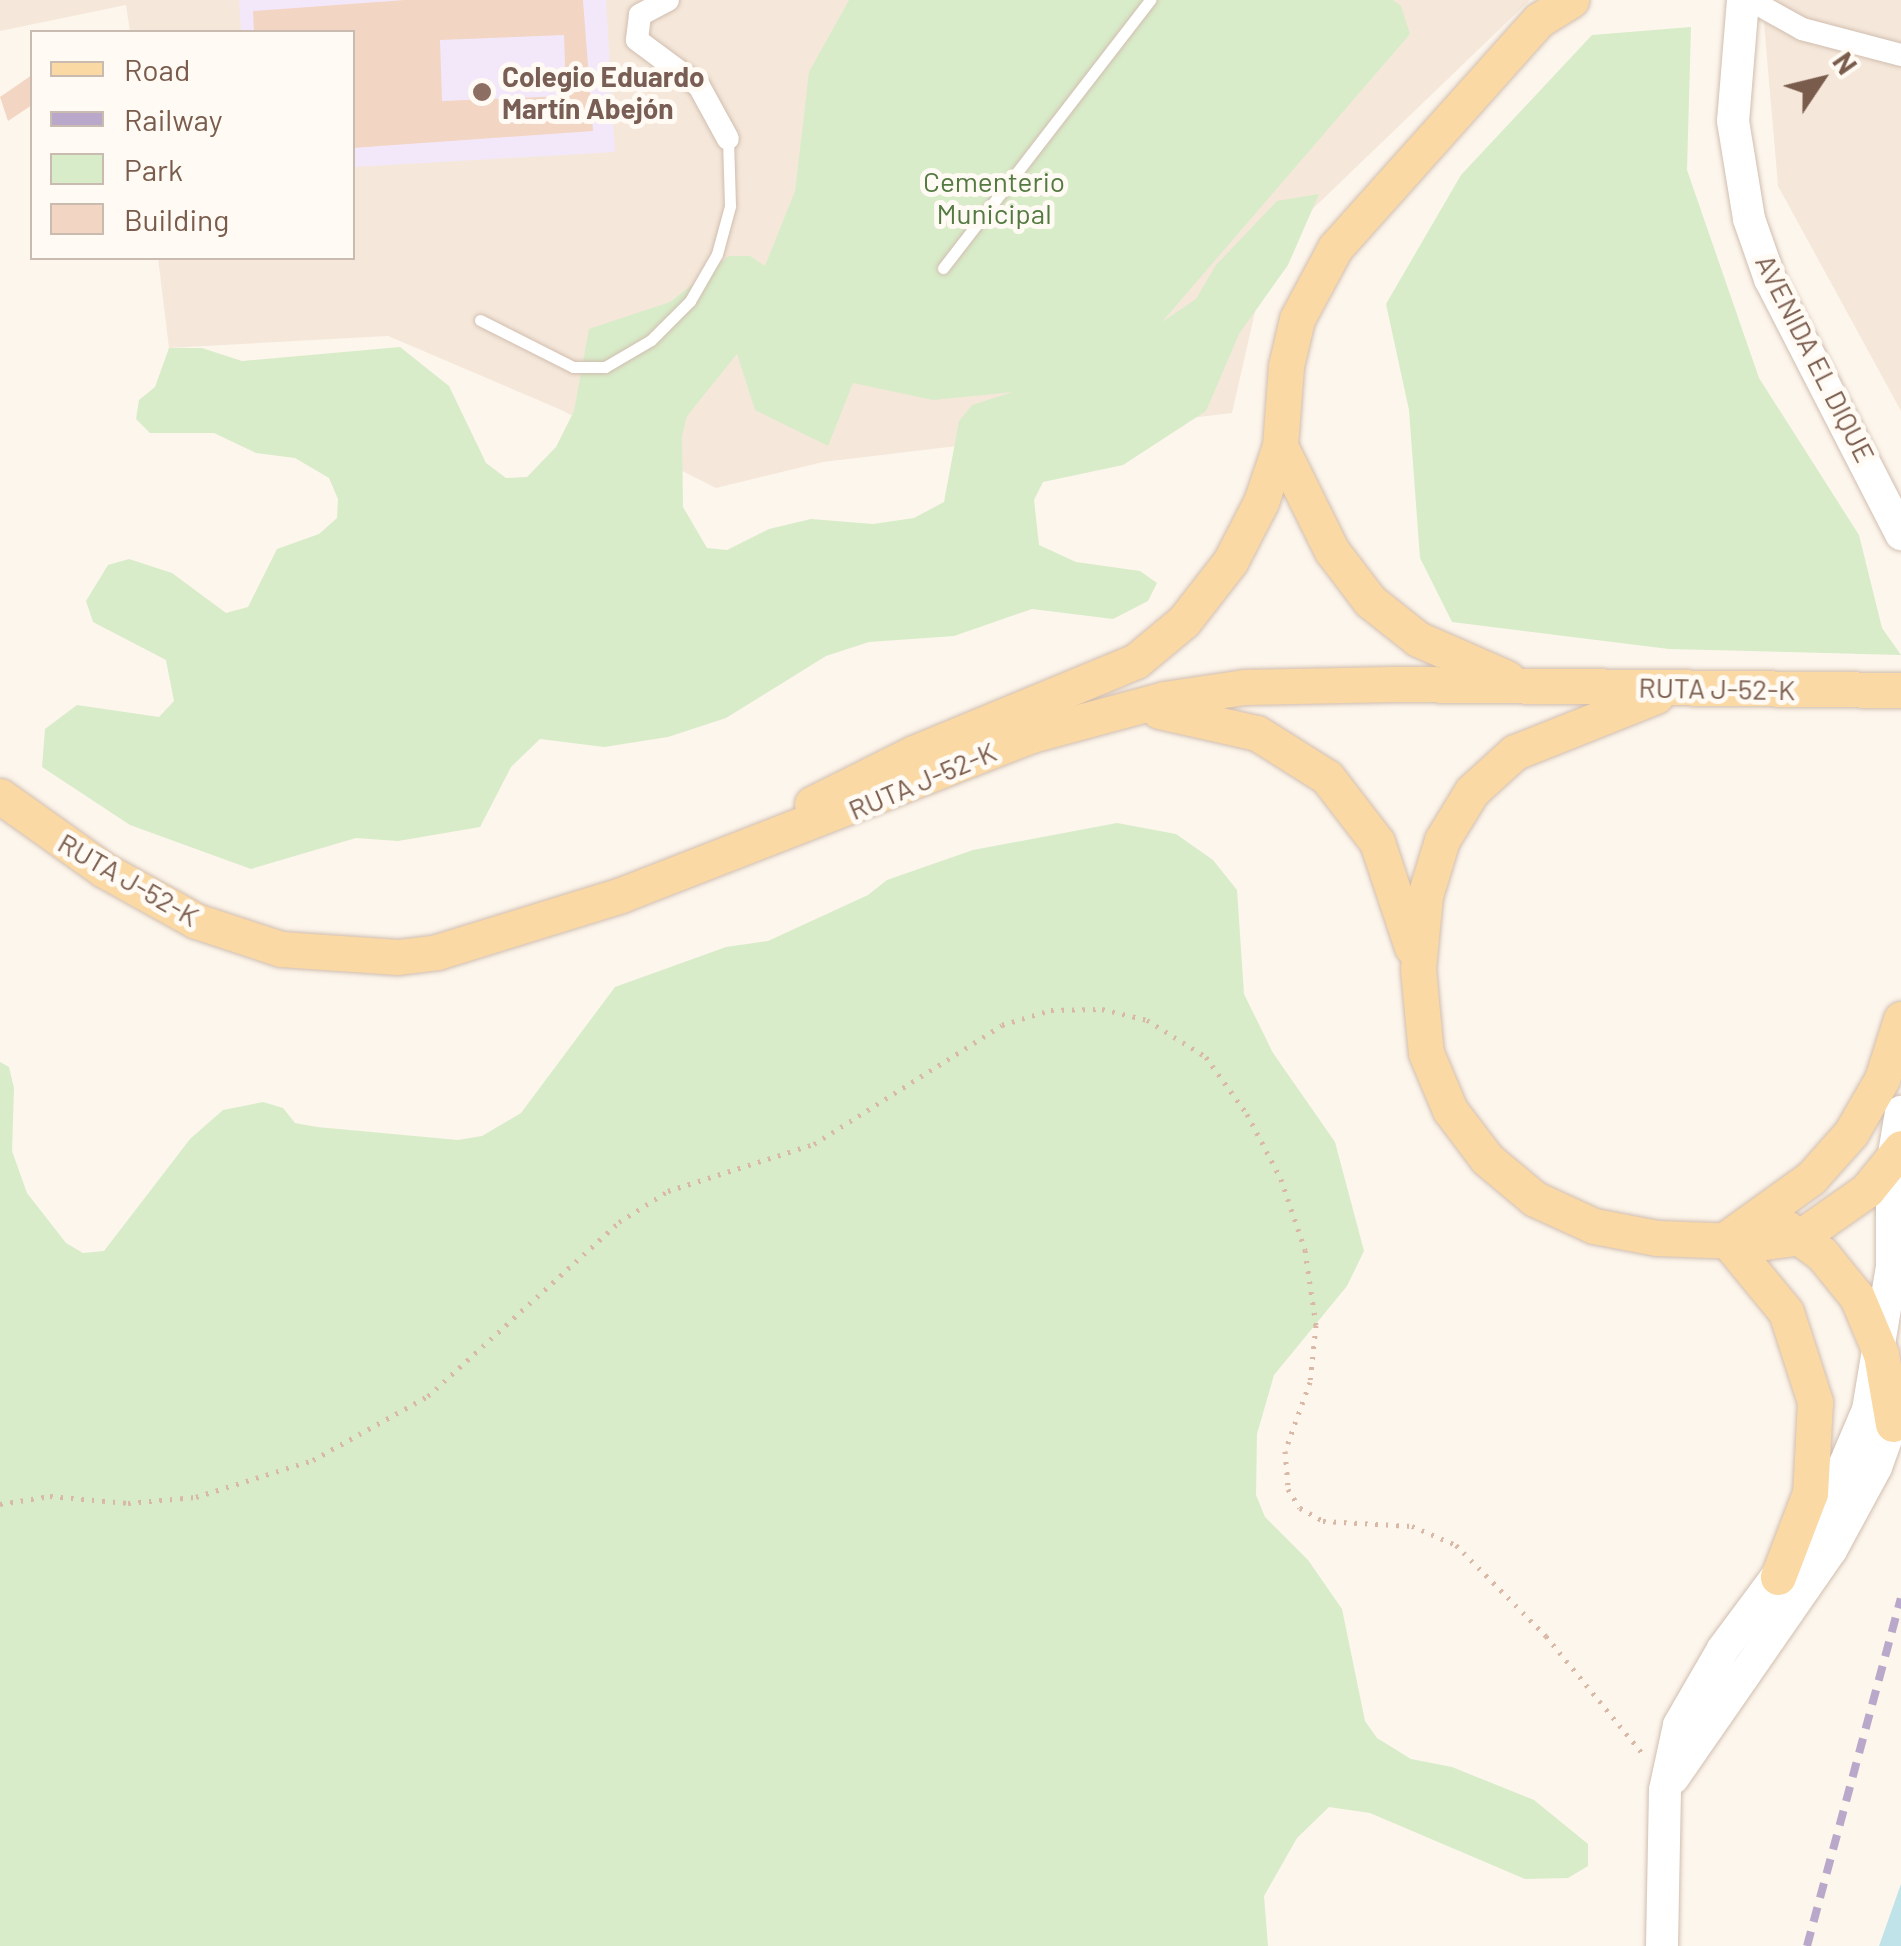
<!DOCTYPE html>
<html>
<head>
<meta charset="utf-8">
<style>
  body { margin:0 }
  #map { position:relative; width:1901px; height:1946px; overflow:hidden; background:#fdf6ec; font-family:Barlow,sans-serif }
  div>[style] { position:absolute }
  .residential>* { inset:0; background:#f5e8da }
  .education>* { inset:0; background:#f3e8fa }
  .green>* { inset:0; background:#d8ecc9 }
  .water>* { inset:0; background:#bfe3e8 }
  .building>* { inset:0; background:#f3d5c3 }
  .path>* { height:5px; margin-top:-2.5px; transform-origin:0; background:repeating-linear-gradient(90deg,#d9b8a5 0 2.5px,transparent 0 10.5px) }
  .roads { filter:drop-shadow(0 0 2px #d1beb0) drop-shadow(0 0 2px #d1beb0) }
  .lane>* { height:11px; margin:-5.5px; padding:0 5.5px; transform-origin:5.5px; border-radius:5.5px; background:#fff }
  .street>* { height:22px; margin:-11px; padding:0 11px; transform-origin:11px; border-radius:11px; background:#fff }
  .secondary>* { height:32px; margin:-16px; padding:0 16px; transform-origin:16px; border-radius:16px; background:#fff }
  .primary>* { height:35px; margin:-17.5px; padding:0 17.5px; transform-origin:17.5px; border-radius:17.5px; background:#fbd9a5 }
  .rail>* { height:8px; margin-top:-4px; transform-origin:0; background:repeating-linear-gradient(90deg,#b9a8c9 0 15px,transparent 0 25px) }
  .dots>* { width:28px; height:28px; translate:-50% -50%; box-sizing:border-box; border:5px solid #fffaf3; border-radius:50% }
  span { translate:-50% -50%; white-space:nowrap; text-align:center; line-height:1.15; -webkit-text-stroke:10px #fffaf3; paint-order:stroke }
  .education-label { font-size:28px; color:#785e54; font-weight:700 }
  .left { translate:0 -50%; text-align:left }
  .park-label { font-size:28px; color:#537a41 }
  .street-label { font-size:28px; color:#7a5c4d }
  .legend { position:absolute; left:30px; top:30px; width:325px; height:230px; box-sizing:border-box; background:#fffaf3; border:2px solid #cabbb1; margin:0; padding:12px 18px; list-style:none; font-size:30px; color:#7a5c4d }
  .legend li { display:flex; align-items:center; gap:20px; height:50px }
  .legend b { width:50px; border:2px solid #cabbb1 }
  .north { position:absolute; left:1771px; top:30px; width:100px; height:100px; -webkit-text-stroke:8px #fffaf3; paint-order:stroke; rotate:55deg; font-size:28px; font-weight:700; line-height:40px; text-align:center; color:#7a5c4d }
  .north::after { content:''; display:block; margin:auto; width:35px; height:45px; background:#7a5c4d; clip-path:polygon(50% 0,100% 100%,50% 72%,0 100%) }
</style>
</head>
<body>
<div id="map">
  <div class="residential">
    <i style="clip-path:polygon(0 0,1530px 0,1269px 251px,1232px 413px,823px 462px,716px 488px,559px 409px,388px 336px,169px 348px,158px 258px,352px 258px,352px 32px,130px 32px,126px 5px,0 31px)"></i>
    <i style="clip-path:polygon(1762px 0,1901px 0,1901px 411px,1778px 186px)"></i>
  </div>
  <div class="education">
    <i style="clip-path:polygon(239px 0,606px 0,615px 152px,353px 167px,352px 32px,241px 32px)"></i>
  </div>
  <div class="green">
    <i style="clip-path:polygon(evenodd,849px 0,1393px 0,1401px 6px,1410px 34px,1162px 322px,1196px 299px,1216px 265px,1277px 201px,1319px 194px,1288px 265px,1239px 334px,1206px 411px,1123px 465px,1043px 482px,1034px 500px,1039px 545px,1076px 562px,1140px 571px,1157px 583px,1148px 601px,1113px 619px,1032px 609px,954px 636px,869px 642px,826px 656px,726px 718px,668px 737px,604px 747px,540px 739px,511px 767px,480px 827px,398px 841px,356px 838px,251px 869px,130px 825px,42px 767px,45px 729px,77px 705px,159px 717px,174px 701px,166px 660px,93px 622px,86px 601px,108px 565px,129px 559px,172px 573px,226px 613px,248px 607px,277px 549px,319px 534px,337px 518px,338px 499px,329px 478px,295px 458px,256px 453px,214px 433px,150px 433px,136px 419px,139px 400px,155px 387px,169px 348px,202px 348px,242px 361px,400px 347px,449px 386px,486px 463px,506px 478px,527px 477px,556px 447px,574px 411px,589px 329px,670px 302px,729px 256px,750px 256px,765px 266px,795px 191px,809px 72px,849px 0,737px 354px,755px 410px,828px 446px,853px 383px,933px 400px,1013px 392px,972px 405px,959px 421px,944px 502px,914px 518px,873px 524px,811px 519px,769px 529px,727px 550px,707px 548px,683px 507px,682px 436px,687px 416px,737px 354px)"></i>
    <i style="clip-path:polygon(1691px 27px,1687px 170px,1759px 378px,1859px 535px,1882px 628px,1901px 655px,1669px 649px,1452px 622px,1420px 558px,1409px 410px,1386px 304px,1461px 175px,1592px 35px)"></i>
    <i style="clip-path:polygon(1117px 823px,1176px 834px,1213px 860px,1237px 890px,1244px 994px,1273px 1053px,1335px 1142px,1364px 1251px,1347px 1286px,1274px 1375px,1257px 1434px,1256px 1495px,1265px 1517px,1308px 1560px,1342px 1609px,1365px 1721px,1377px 1738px,1411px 1759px,1452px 1767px,1534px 1800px,1588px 1844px,1588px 1866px,1568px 1878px,1525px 1879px,1370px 1813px,1329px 1807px,1297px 1838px,1264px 1896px,1268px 1946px,0 1946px,0 1062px,9px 1067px,14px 1088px,12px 1151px,27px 1193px,66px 1243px,83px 1253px,104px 1251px,190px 1139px,223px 1110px,263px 1102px,283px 1108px,295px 1123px,317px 1127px,458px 1140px,482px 1136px,521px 1113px,615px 987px,726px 947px,768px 941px,868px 895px,887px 880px,973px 850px)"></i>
  </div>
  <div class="water">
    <i style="clip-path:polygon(1901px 1884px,1901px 1946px,1879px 1946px)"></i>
  </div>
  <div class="building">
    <i style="clip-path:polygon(evenodd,405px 0,583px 0,593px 131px,352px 148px,352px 32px,254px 32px,253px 11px,405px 0,564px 35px,566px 96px,442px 101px,440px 40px,564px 35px)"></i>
    <i style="clip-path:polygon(32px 75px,32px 105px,8px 121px,0 97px)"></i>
  </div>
  <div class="path">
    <i style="left:0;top:1504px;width:51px;rotate:-9.1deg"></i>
    <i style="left:50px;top:1496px;width:78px;rotate:5.1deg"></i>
    <i style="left:128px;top:1503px;width:68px;rotate:-5deg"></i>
    <i style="left:196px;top:1497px;width:123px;rotate:-17.5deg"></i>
    <i style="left:313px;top:1460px;width:132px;rotate:-29.1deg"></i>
    <i style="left:428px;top:1396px;width:258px;rotate:-42.3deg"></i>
    <i style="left:619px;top:1222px;width:58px;rotate:-32.3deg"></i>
    <i style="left:668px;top:1191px;width:153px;rotate:-17.8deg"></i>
    <i style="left:814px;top:1144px;width:222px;rotate:-32.3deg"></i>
    <i style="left:1002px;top:1025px;width:51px;rotate:-17deg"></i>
    <i style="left:1051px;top:1010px;width:51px;rotate:-1.1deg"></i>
    <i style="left:1102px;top:1009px;width:46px;rotate:13.7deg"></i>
    <i style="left:1147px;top:1020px;width:70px;rotate:32.1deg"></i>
    <i style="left:1206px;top:1057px;width:70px;rotate:54.3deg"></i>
    <i style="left:1247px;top:1114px;width:73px;rotate:62.4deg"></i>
    <i style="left:1281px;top:1179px;width:75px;rotate:71.3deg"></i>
    <i style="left:1305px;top:1250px;width:76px;rotate:81.7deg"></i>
    <i style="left:1316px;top:1325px;width:57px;rotate:96deg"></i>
    <i style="left:1310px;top:1382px;width:73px;rotate:109.9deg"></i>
    <i style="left:1285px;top:1451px;width:38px;rotate:85deg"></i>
    <i style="left:1288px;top:1489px;width:22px;rotate:58deg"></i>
    <i style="left:1300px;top:1508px;width:26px;rotate:29deg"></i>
    <i style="left:1323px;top:1521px;width:89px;rotate:3.2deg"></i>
    <i style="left:1412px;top:1526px;width:48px;rotate:23.4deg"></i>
    <i style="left:1456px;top:1545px;width:128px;rotate:45.3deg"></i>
    <i style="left:1546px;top:1636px;width:153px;rotate:50.6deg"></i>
  </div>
  <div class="roads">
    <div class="lane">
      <i style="left:943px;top:268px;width:339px;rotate:-52.3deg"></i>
      <i style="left:480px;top:320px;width:104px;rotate:26.8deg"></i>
      <i style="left:573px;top:367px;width:32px"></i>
      <i style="left:605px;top:367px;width:53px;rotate:-30.4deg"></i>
      <i style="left:651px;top:340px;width:55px;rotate:-45deg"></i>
      <i style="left:690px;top:301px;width:54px;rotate:-60.1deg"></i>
      <i style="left:717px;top:254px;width:50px;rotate:-74.8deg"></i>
      <i style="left:730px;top:206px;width:67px;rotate:-91.7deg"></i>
    </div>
    <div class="street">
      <i style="left:668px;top:0;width:32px;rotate:152deg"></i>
      <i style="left:640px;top:15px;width:25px;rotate:97deg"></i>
      <i style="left:637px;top:40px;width:77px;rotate:36.6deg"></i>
      <i style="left:699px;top:86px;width:60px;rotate:61.3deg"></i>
      <i style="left:1750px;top:0;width:60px;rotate:29.1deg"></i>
      <i style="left:1802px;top:29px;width:102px;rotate:14.7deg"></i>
    </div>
    <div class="secondary">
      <i style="left:1743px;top:0;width:121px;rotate:94.7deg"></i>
      <i style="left:1733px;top:121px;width:99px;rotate:80.7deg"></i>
      <i style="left:1749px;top:219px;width:64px;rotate:70.7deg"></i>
      <i style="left:1770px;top:279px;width:287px;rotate:62.8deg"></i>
      <i style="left:1673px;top:1778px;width:277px;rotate:-55.3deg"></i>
      <i style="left:1831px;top:1550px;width:94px;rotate:-61.5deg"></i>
      <i style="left:1876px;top:1467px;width:74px;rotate:-70.3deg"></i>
      <i style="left:1662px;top:1946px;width:156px;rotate:-88.9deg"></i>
      <i style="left:1665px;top:1790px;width:66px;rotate:-77.8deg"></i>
      <i style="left:1679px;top:1725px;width:88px;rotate:-59.9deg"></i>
      <i style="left:1723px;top:1649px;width:169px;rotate:-53.4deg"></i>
      <i style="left:1824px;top:1513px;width:112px;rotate:-66.9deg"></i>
      <i style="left:1868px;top:1410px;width:145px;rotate:-80.5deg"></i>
      <i style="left:1892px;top:1267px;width:101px;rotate:-90deg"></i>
      <i style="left:1892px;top:1166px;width:55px;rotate:-80.5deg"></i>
    </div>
    <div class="primary">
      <i style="left:1280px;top:446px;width:117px;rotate:63.7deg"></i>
      <i style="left:1332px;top:551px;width:63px;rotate:52.8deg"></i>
      <i style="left:1370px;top:601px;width:61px;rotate:38.4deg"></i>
      <i style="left:1418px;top:639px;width:97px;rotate:23.7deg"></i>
      <i style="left:1656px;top:696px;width:152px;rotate:158.3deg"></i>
      <i style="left:1515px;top:752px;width:58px;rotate:137.8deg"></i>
      <i style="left:1472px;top:791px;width:57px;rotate:121.5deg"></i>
      <i style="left:1442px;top:840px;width:59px;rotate:106.9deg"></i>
      <i style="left:1425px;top:896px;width:73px;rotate:95.5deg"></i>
      <i style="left:1418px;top:969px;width:84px;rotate:84.6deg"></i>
      <i style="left:1426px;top:1053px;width:62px;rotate:67.2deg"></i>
      <i style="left:1450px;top:1110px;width:61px;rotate:52.9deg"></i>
      <i style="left:1487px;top:1159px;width:62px;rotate:39.8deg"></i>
      <i style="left:1535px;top:1199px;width:65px;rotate:24.6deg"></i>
      <i style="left:1594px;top:1226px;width:64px;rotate:10.8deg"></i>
      <i style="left:1657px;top:1238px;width:108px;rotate:2.1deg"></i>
      <i style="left:1765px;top:1242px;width:35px;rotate:-8deg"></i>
      <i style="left:1800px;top:1237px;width:82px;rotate:-35deg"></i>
      <i style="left:1867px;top:1190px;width:54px;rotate:-51deg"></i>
      <i style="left:1159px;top:711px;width:100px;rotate:12.7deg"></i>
      <i style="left:1257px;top:733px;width:83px;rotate:32.2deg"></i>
      <i style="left:1327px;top:777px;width:82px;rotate:52.4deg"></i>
      <i style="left:1377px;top:842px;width:111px;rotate:71.6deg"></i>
      <i style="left:0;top:796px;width:128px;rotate:35.4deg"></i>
      <i style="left:104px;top:870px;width:105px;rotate:29deg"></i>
      <i style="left:196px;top:921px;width:89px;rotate:18.2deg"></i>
      <i style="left:281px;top:949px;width:117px;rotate:3.9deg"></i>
      <i style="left:398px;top:957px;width:39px;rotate:-7deg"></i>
      <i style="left:437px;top:952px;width:193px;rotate:-17.2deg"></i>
      <i style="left:621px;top:895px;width:440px;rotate:-21.3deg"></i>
      <i style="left:1031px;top:735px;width:138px;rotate:-15.1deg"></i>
      <i style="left:1164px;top:699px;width:81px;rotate:-8.5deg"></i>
      <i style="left:1244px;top:687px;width:150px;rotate:-1.1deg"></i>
      <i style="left:1394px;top:684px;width:507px;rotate:0.68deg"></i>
      <i style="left:812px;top:804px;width:114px;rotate:-26.6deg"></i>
      <i style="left:914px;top:753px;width:240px;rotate:-22.5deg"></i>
      <i style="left:1136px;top:661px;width:62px;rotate:-39.8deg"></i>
      <i style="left:1184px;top:621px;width:75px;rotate:-52.1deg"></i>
      <i style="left:1230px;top:562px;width:68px;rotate:-62.7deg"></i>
      <i style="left:1261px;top:502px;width:59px;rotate:-71.3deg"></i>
      <i style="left:1280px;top:446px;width:80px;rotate:-85.7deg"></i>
      <i style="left:1286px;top:366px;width:48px;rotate:-76.8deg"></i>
      <i style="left:1297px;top:319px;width:81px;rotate:-61.8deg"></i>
      <i style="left:1335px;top:248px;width:306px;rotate:-48.2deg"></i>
      <i style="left:1539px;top:20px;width:38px;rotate:-32deg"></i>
      <i style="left:1785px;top:1227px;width:46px;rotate:36.1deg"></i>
      <i style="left:1822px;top:1254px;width:55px;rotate:50.9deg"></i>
      <i style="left:1857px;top:1297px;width:62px;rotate:67.2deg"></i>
      <i style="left:1881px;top:1354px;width:71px;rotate:80.3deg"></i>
      <i style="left:1726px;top:1239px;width:94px;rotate:50.6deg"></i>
      <i style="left:1786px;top:1312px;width:95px;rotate:72.1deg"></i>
      <i style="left:1815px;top:1402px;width:91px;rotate:93.1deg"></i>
      <i style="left:1810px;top:1493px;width:90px;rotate:110.9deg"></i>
      <i style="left:1726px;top:1239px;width:105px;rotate:-35.7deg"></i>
      <i style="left:1811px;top:1178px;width:60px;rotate:-48.4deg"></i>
      <i style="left:1851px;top:1133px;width:62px;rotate:-60.1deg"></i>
      <i style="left:1882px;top:1079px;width:63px;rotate:-72.4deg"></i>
    </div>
  </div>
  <div class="rail">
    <i style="left:1807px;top:1946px;width:360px;rotate:-74.9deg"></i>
  </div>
  <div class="dots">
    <i style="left:482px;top:92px;background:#8d6e63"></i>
  </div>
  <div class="education-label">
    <span class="left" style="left:502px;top:92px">Colegio Eduardo<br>Martín Abejón</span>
  </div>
  <div class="park-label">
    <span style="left:994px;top:197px">Cementerio<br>Municipal</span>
  </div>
  <div class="street-label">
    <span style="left:1816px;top:358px;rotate:63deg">AVENIDA EL DIQUE</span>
    <span style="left:1717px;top:688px;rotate:1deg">RUTA J-52-K</span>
    <span style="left:922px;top:780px;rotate:-23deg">RUTA J-52-K</span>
    <span style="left:129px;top:879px;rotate:30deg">RUTA J-52-K</span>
  </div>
  <ul class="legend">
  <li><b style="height:12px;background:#fbd9a5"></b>Road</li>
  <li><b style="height:12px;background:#b9a8c9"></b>Railway</li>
  <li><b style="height:28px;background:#d8ecc9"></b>Park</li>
  <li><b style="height:28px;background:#f3d5c3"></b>Building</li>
  </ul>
  <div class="north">N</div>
</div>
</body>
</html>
